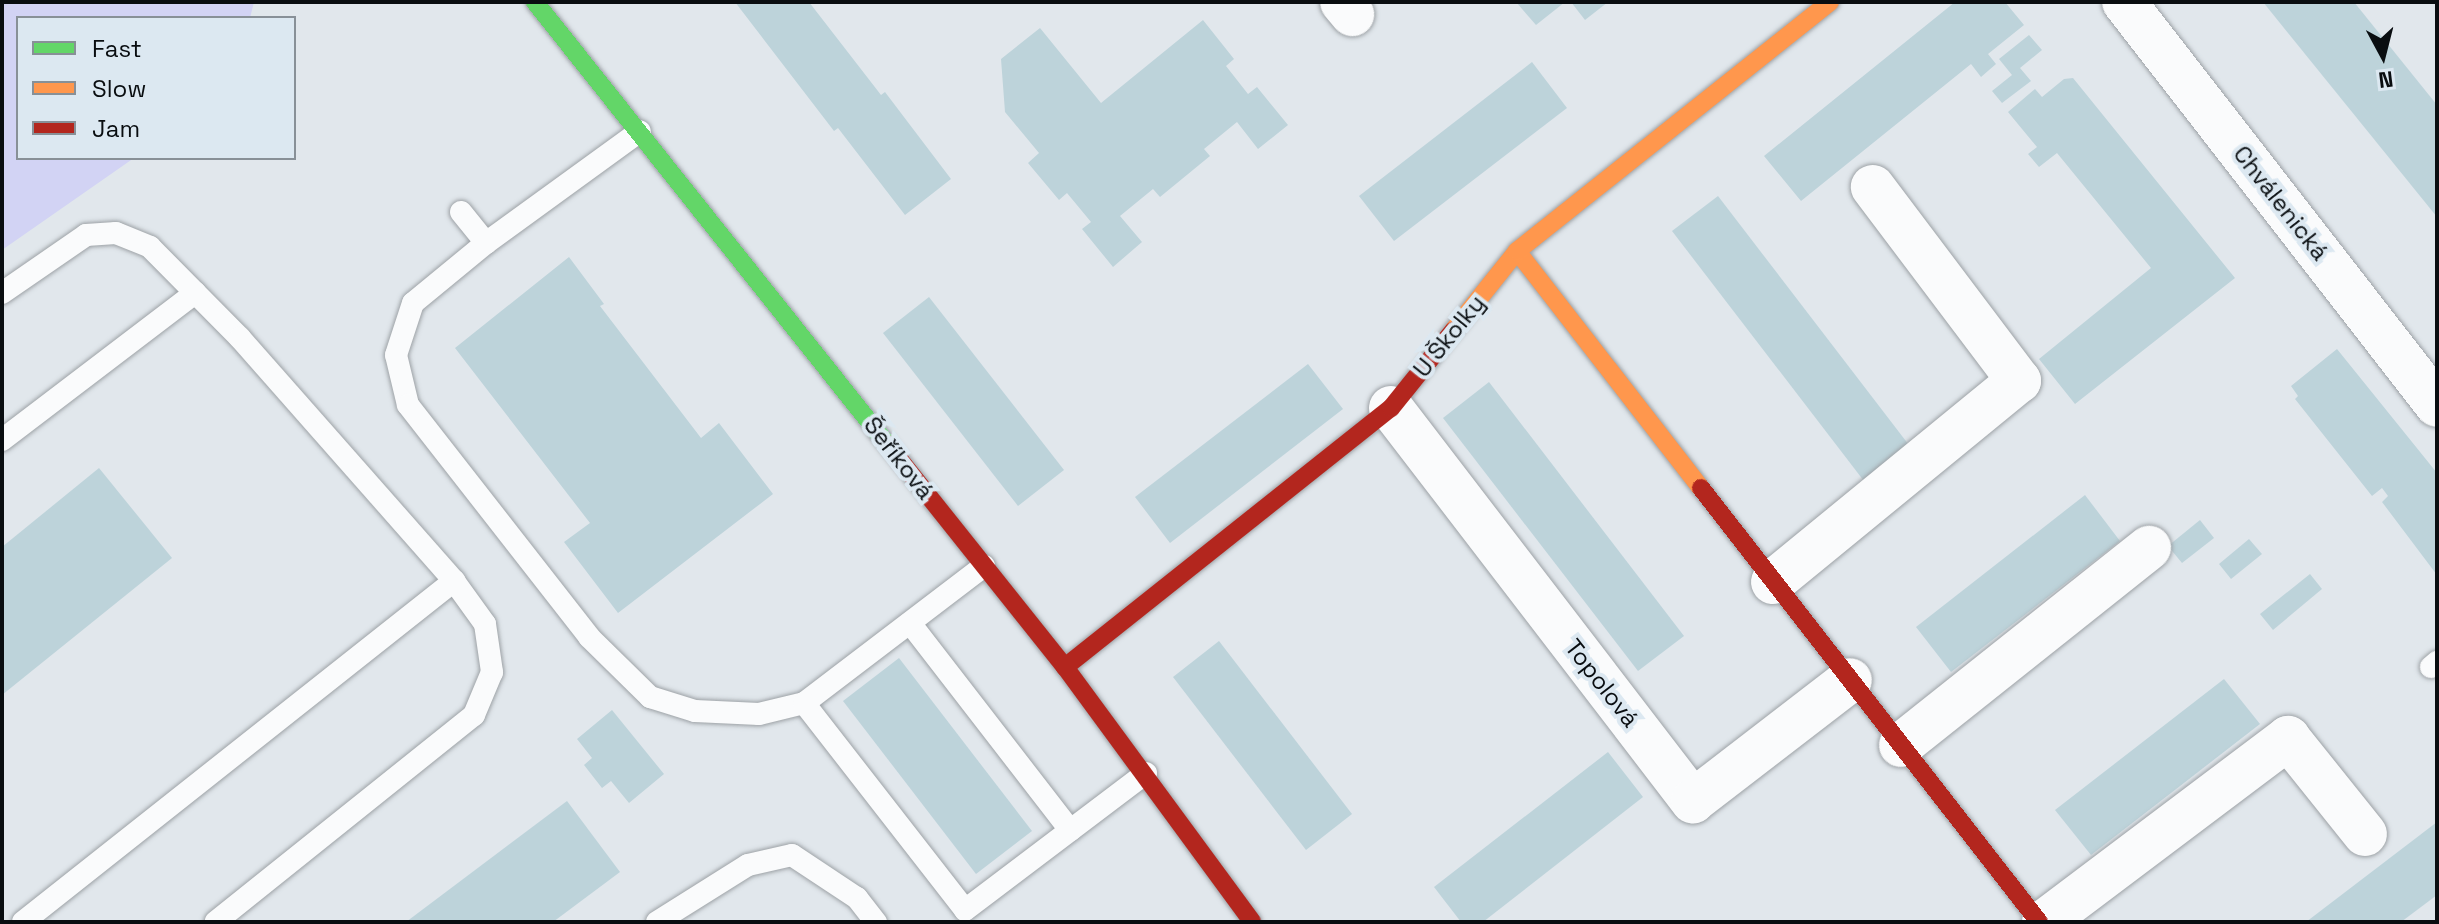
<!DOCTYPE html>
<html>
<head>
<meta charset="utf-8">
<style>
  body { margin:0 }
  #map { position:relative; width:2439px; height:924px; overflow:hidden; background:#e1e7ec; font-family:"Space Grotesk",sans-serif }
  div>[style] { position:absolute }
  .green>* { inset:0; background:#d2d3f4 }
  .building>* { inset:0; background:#bdd3da }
  .roads { filter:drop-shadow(0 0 2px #9da2a6) drop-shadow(0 0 2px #9da2a6) }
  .lane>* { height:22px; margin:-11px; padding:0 11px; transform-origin:11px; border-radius:11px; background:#fafbfc }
  .street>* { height:44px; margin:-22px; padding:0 22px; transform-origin:22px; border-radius:22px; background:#fafbfc }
  .fast>* { height:18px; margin:-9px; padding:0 9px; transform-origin:9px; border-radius:9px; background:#63d668 }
  .slow>* { height:18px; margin:-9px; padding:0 9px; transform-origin:9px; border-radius:9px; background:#ff974d }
  .jam>* { height:18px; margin:-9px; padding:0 9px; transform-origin:9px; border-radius:9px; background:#b3261e }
  span { translate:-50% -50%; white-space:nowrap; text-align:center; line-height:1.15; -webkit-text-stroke:8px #dce8f1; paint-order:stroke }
  .street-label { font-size:24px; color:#090d10 }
  .frame { position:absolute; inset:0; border:4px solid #090d10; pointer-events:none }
  .legend { position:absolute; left:16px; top:16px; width:280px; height:144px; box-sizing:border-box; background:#dce8f1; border:2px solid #889097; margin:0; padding:10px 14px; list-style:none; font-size:24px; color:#090d10 }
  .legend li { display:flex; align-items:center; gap:16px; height:40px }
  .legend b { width:40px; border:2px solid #889097 }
  .north { position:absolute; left:2343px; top:16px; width:80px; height:80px; -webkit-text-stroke:6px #dce8f1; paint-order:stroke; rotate:173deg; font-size:22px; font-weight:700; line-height:32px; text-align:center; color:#090d10 }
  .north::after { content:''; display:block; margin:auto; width:28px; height:36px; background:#090d10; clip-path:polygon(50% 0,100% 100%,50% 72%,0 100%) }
</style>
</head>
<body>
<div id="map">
  <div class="green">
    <i style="clip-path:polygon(2px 2px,254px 2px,250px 18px,18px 18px,18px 158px,134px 158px,2px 250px)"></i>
  </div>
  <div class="building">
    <i style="clip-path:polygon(735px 2px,809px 2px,881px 95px,885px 92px,951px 179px,905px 215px,838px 128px,834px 131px)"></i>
    <i style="clip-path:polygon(1516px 2px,1565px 2px,1536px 25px)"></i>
    <i style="clip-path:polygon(1571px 2px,1608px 2px,1585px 20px)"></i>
    <i style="clip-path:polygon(1955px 2px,2005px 2px,2024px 25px,1988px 54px,1996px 64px,1981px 77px,1971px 64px,1801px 201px,1764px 156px)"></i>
    <i style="clip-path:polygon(2263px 2px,2354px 2px,2437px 105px,2437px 217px)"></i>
    <i style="clip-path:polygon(1203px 20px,1234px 59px,1226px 66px,1248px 94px,1257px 87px,1288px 125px,1258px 149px,1237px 122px,1204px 149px,1210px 156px,1160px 197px,1153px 189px,1120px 216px,1142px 242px,1113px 267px,1082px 229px,1091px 222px,1067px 193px,1059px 200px,1028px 163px,1039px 153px,1005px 112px,1001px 59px,1040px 28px,1101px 103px)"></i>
    <i style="clip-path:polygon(2029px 35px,2042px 50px,2020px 68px,2031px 81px,2002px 103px,1992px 91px,2012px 75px,1999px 59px)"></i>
    <i style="clip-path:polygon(1532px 62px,1567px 108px,1394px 241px,1359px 196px)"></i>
    <i style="clip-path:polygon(2073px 78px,2235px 278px,2075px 404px,2039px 359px,2151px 268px,2057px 153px,2039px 167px,2028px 154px,2037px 147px,2008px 112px,2035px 89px,2042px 97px,2064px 79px)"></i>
    <i style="clip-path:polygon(1718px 196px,1912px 449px,1867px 485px,1672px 231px)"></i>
    <i style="clip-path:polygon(569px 257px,604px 304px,600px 306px,701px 438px,719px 423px,773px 494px,618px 613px,564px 542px,590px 523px,455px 348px)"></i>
    <i style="clip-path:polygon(929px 297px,1064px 470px,1018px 506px,883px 333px)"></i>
    <i style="clip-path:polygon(2337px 349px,2437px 473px,2437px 575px,2382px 502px,2388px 496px,2382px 488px,2372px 496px,2295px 399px,2298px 396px,2291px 386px)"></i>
    <i style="clip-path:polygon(1308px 364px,1343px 409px,1170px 543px,1135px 497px)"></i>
    <i style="clip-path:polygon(1489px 382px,1684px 636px,1638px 671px,1443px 418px)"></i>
    <i style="clip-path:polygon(99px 468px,172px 558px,2px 695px,2px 547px)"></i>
    <i style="clip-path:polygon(2085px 495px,2120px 541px,1951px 672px,1916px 627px)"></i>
    <i style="clip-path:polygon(2200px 520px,2214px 538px,2182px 563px,2168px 546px)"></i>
    <i style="clip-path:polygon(2249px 539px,2262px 554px,2231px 579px,2219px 564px)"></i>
    <i style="clip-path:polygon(2310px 574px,2322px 589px,2273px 630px,2260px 614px)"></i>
    <i style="clip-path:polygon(1219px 641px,1352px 814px,1306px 850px,1173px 677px)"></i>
    <i style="clip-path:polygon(899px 658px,1032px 831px,976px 874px,843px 701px)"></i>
    <i style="clip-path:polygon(2224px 679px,2260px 724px,2091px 855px,2055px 810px)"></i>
    <i style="clip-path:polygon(612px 710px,664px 774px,629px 803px,611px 781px,602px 788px,584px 765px,592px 758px,577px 739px)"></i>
    <i style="clip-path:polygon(1608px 752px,1643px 797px,1483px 922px,1461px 922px,1434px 887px)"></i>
    <i style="clip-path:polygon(567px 801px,620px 872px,553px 922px,406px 922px)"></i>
    <i style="clip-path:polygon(2437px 822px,2437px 895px,2401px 922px,2306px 922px)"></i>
  </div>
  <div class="roads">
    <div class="lane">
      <i style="left:461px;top:212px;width:40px;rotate:51deg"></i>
      <i style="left:486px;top:243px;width:190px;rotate:-36deg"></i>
      <i style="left:486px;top:243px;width:94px;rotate:140.6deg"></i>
      <i style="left:413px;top:303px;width:55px;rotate:108.1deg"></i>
      <i style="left:396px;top:355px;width:51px;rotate:76.5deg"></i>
      <i style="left:408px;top:405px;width:294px;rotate:52deg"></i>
      <i style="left:589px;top:637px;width:86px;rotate:44.5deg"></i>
      <i style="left:650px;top:697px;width:47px;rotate:17.3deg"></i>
      <i style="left:695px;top:711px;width:64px;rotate:2.7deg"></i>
      <i style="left:759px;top:714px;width:46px;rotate:-13.7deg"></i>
      <i style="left:2px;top:293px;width:102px;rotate:-34.6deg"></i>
      <i style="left:86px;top:235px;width:30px;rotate:-4deg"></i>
      <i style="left:116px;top:233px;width:37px;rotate:22deg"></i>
      <i style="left:150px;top:247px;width:128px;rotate:45.3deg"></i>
      <i style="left:240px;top:338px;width:324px;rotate:48.6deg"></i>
      <i style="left:454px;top:581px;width:53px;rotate:54.2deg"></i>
      <i style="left:485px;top:624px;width:49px;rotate:81.7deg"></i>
      <i style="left:492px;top:672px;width:47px;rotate:112.7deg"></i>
      <i style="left:474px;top:715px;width:331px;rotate:141.3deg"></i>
      <i style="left:2px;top:440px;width:243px;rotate:-37.3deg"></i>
      <i style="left:984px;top:566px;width:226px;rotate:142.7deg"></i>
      <i style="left:804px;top:703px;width:262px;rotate:52.1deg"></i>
      <i style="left:965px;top:910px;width:227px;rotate:-37.1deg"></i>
      <i style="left:910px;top:623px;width:262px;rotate:52.3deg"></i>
      <i style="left:2431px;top:667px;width:8px;rotate:-40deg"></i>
      <i style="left:23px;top:922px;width:550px;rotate:-38.35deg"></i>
      <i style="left:657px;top:922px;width:107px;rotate:-32.1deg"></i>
      <i style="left:748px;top:865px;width:45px;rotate:-12.8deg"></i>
      <i style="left:792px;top:855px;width:78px;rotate:33.5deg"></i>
      <i style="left:857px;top:898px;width:31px;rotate:52deg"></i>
    </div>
    <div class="street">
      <i style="left:1342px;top:2px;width:16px;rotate:50deg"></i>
      <i style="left:2124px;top:2px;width:510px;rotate:52.16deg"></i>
      <i style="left:1391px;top:408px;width:496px;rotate:52.5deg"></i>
      <i style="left:1693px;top:801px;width:198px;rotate:-37.6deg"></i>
      <i style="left:1773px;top:582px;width:318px;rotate:-39.3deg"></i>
      <i style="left:2019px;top:381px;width:243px;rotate:-127deg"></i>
      <i style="left:1901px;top:745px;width:317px;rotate:-38.5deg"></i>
      <i style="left:2044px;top:922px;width:306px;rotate:-37deg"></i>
      <i style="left:2288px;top:738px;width:123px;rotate:51.3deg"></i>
    </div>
    <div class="fast">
      <i style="left:535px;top:2px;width:565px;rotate:51.47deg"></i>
    </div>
    <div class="slow">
      <i style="left:1517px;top:251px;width:300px;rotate:52.2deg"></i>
      <i style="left:1453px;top:331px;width:102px;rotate:-51.3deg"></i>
      <i style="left:1517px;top:251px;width:400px;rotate:-38.5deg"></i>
    </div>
    <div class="jam">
      <i style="left:887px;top:444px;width:285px;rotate:51.4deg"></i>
      <i style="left:1065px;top:667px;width:316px;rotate:53.7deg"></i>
      <i style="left:1701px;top:488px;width:550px;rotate:52.09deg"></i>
      <i style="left:1065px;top:667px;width:416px;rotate:-38.5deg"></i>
      <i style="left:1391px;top:408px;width:99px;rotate:-51.2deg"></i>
    </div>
  </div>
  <div class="street-label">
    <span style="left:2281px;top:203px;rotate:52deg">Chválenická</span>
    <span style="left:1449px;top:336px;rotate:-51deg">U Školky</span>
    <span style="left:899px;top:458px;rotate:52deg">Šeříková</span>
    <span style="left:1602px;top:683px;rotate:52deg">Topolová</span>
  </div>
  <div class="frame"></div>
  <ul class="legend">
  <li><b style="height:10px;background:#63d668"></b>Fast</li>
  <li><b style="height:10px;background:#ff974d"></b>Slow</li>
  <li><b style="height:10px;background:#b3261e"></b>Jam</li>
  </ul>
  <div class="north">N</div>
</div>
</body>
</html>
